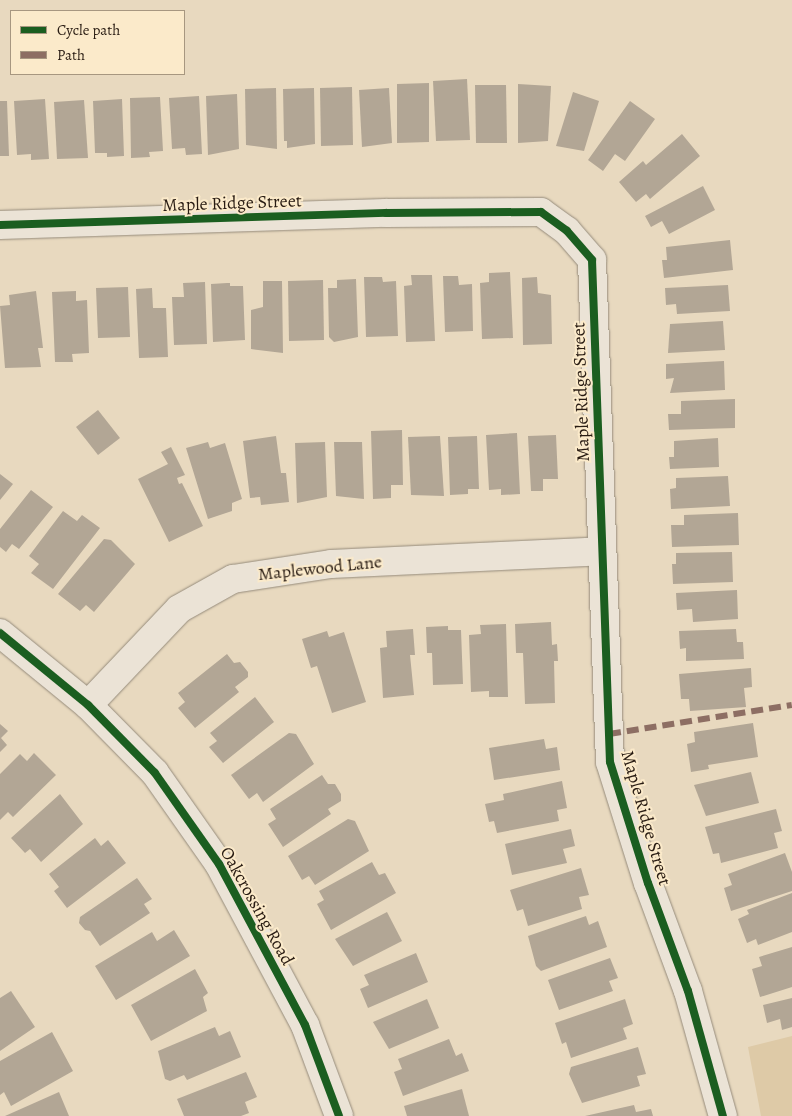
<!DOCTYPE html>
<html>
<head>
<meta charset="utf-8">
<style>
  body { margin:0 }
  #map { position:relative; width:792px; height:1116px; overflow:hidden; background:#e8d9bf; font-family:Alegreya,serif }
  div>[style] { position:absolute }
  .green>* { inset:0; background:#decaa7 }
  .building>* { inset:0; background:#b2a695 }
  .roads { filter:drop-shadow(0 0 1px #958b7b) drop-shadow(0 0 1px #958b7b) }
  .street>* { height:28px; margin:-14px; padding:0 14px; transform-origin:14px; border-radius:14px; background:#ebe3d6 }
  .secondary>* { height:28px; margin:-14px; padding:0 14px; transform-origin:14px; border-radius:14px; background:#ebe3d6 }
  .quiet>* { height:6px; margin-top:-3px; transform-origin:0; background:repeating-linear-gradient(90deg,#8d6e63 0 12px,transparent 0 18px) }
  .cycleway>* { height:8px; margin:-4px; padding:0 4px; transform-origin:4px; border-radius:4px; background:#1b5e20 }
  span { translate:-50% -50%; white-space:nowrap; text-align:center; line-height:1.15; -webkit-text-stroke:4px #fbeaca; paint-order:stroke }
  .street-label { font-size:18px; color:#281b12 }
  .legend { position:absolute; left:10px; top:10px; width:175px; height:65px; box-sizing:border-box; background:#fbeaca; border:1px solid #a79780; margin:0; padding:6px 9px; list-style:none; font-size:15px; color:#281b12 }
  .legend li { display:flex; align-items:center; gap:10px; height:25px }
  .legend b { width:25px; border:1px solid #a79780 }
</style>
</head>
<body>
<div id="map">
  <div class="green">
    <i style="clip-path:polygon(792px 1036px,792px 1116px,761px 1116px,748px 1047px)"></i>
  </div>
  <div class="building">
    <i style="clip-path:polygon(467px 79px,470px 140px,436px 141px,433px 81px)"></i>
    <i style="clip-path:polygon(429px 83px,429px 142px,397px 143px,397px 84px)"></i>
    <i style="clip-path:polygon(518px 84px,551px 86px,548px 141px,518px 143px)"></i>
    <i style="clip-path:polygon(475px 85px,506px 85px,507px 143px,476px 143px)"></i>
    <i style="clip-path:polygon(352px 87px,353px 145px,321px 146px,320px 88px)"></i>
    <i style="clip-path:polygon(276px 88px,277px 149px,246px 145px,245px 89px)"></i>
    <i style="clip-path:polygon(314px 88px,315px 144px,287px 148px,287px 141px,284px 141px,283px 89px)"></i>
    <i style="clip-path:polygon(389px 88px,392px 143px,362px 147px,359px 90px)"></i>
    <i style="clip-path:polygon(573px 92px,599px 101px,584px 151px,556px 146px)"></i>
    <i style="clip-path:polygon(237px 94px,239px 149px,208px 155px,206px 96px)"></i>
    <i style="clip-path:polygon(199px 96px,202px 154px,186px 155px,185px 148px,172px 149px,169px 98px)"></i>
    <i style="clip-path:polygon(160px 97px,163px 151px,149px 152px,150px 157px,131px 158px,130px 98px)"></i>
    <i style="clip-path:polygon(45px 99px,49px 159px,31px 160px,31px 154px,17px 155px,14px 101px)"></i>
    <i style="clip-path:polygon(122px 99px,124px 156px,107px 157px,107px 153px,95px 153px,93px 101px)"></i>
    <i style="clip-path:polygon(84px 100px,88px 158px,57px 159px,54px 102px)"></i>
    <i style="clip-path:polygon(0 101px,7px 101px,9px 156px,0 156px)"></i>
    <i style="clip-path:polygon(630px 101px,655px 119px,625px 161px,615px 154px,603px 171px,588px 160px)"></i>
    <i style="clip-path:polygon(682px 134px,700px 156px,650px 199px,646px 194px,636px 202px,619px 182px,643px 161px,646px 165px)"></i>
    <i style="clip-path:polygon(703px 186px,715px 210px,669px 234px,662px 221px,651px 227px,645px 216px)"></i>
    <i style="clip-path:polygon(730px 240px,733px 270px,664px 278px,662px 260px,667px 260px,666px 247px)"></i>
    <i style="clip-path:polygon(510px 272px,513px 338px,482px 339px,480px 283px,489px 282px,489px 273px)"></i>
    <i style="clip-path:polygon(411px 275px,432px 275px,435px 341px,406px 342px,404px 286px,412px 285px)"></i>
    <i style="clip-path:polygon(443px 276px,458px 276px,459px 285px,472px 284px,473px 331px,445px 332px)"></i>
    <i style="clip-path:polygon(364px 277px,382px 277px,383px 282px,396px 281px,398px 336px,366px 337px)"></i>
    <i style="clip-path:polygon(537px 277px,538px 293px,551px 295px,552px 344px,523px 345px,522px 278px)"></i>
    <i style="clip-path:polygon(356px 279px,358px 337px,334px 342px,329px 337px,328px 288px,337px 288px,337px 280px)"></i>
    <i style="clip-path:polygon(323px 280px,324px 340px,289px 341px,288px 281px)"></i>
    <i style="clip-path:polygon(263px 281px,282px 281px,283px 353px,251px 349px,251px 310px,263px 307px)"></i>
    <i style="clip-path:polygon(205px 282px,207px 344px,174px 345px,172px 297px,184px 297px,183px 283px)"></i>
    <i style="clip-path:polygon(227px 283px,230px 283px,230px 286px,243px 286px,245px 340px,213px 342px,211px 284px)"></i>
    <i style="clip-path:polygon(728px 285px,730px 311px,677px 314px,676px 304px,666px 305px,665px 288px)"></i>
    <i style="clip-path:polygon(128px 287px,130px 337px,98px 338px,96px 288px)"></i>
    <i style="clip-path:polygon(152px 288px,153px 308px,166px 308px,168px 357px,139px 358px,136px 289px)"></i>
    <i style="clip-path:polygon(36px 291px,43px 348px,38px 348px,41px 367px,5px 368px,0 306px,10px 305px,9px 295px)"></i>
    <i style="clip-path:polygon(76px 291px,76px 301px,87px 300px,89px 353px,72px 354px,73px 362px,55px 362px,52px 292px)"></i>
    <i style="clip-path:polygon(723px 321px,725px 350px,668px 353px,670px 324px)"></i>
    <i style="clip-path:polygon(724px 361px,725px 390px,670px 393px,674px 378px,666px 379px,666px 364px)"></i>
    <i style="clip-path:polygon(735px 399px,735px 428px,669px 430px,668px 414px,681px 414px,681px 401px)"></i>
    <i style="clip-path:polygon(98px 410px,120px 438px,98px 455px,76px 427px)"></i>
    <i style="clip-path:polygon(402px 430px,403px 485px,391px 485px,391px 498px,373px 499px,371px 431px)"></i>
    <i style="clip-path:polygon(517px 433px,520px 494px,501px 495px,501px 489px,489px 490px,486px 435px)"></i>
    <i style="clip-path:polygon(556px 435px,558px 479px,543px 479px,543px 491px,531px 491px,528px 436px)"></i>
    <i style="clip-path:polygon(276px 436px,281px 473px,286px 473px,289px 502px,261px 505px,260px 497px,250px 498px,243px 441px)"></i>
    <i style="clip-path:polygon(440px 436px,444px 496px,411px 495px,408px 437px)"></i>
    <i style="clip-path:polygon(477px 436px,479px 489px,468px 489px,468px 494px,450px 495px,448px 437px)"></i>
    <i style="clip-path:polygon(718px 438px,719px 467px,670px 469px,669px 457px,674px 457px,674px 441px)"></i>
    <i style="clip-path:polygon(208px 442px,210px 448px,225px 443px,242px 499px,232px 503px,232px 511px,208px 519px,186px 448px)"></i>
    <i style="clip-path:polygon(325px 442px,327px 497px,297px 503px,295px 443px)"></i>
    <i style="clip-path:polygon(334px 442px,362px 442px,364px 499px,336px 496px)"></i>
    <i style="clip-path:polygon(171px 447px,185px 475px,177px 478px,179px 484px,182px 483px,203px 526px,169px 542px,138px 479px,168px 464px,161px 452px)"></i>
    <i style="clip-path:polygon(0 474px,13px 484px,0 500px)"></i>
    <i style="clip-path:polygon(728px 476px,730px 506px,671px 509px,670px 489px,676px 488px,676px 478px)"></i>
    <i style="clip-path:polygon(31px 490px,53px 507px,19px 549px,12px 544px,6px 552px,0 547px,0 529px)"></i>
    <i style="clip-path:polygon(63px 511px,77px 521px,82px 515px,100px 528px,53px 589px,31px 573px,39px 564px,29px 556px)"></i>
    <i style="clip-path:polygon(738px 513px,739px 545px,672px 547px,671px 525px,684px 525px,684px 515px)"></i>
    <i style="clip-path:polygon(104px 539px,111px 540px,135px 564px,94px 612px,86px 605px,80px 611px,58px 594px)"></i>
    <i style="clip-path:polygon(732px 552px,733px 582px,673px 584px,672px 564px,676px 564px,676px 553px)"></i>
    <i style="clip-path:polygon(737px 590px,738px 619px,693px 622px,692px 609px,677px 610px,676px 593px)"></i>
    <i style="clip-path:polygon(551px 622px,552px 645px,557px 644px,558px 661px,554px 661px,555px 703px,525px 704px,523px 653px,516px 653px,515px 624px)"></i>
    <i style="clip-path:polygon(506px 624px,508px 697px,489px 697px,489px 691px,471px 692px,469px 635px,481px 634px,480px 625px)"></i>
    <i style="clip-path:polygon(448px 626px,448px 630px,461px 630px,463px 684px,433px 685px,432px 653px,427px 653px,426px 627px)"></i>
    <i style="clip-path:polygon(413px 629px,415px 655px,410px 655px,414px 695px,383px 698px,380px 648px,387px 647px,386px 631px)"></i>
    <i style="clip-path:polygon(736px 629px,737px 642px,743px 642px,744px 659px,686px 661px,686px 648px,680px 649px,679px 631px)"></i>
    <i style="clip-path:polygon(327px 631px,329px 637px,344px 632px,366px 702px,332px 713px,317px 666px,311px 668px,302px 639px)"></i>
    <i style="clip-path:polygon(227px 654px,234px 663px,240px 662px,248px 672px,248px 677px,235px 687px,239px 692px,195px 728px,178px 708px,185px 702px,178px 693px)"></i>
    <i style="clip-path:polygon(751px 668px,752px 687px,744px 688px,746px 707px,690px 711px,689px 699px,681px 699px,679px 674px)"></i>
    <i style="clip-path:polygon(255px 697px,274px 722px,223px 763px,209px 747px,217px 741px,210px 733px)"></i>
    <i style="clip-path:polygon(753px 723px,758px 757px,708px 765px,709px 769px,691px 772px,687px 744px,695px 742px,694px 732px)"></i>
    <i style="clip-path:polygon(0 724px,8px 731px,1px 738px,7px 745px,0 752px)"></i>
    <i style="clip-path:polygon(289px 733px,296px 734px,314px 764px,263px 802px,257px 793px,249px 799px,231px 775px)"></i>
    <i style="clip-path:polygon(544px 739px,546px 749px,557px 747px,560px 770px,494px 780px,489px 748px)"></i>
    <i style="clip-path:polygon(34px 753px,56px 775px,13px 817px,8px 812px,0 820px,0 774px,20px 754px,27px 761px)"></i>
    <i style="clip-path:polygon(751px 772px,759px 803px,706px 816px,694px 785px)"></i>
    <i style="clip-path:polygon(322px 775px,328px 784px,335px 784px,341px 794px,341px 801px,328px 809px,331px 814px,283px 847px,268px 824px,276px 819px,270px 809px)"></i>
    <i style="clip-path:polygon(562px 781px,567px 808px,557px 810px,559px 821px,497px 833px,494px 821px,489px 822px,485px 804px,504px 800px,503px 794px)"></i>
    <i style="clip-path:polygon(60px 794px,83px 824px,41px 862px,30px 849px,25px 853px,11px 838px)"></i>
    <i style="clip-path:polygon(776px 809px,782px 831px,774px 833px,778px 848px,721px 863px,719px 853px,713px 854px,705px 827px)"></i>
    <i style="clip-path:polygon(348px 819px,355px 821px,369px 851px,315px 885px,309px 876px,302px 880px,288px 856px)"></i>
    <i style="clip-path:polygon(571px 829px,575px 846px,563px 849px,567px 863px,512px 875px,505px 844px)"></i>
    <i style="clip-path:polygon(95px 838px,101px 846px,108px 840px,126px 863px,67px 908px,54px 891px,59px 887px,49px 874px)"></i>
    <i style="clip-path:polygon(785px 853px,792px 872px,792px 891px,731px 911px,724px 888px,732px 885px,728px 874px)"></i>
    <i style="clip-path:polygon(372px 862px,379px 875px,385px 873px,396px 893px,331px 930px,317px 904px,324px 900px,319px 891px)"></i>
    <i style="clip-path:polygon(581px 868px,589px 895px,579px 897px,582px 909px,528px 926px,523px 909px,517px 911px,510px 890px)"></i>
    <i style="clip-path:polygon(137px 878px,152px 899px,144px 904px,150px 913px,100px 946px,90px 931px,85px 930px,79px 923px,80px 917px)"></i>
    <i style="clip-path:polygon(792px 893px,792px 932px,758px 945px,756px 939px,747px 943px,738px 919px,749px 914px,747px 910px)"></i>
    <i style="clip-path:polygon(387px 912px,402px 941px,353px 966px,335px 939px)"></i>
    <i style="clip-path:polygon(586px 916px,589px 925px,598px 921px,607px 947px,541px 971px,536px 966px,528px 936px)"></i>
    <i style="clip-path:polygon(174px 930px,190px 956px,116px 1000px,95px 966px,152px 932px,157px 941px)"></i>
    <i style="clip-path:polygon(792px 947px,792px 987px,760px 997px,752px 969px,762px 966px,759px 957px)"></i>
    <i style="clip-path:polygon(416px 953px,428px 982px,368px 1008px,360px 989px,369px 985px,364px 975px)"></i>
    <i style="clip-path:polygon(610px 958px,618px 978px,609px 981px,613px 991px,559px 1010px,548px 980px)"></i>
    <i style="clip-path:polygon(195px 969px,208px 993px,203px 997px,207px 1011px,151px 1041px,131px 1005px)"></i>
    <i style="clip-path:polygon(11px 991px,35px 1027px,0 1051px,0 998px)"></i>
    <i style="clip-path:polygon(792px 998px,792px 1027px,782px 1030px,780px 1019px,767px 1023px,763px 1005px)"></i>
    <i style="clip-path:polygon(427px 999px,439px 1028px,389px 1049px,373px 1022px)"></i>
    <i style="clip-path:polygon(625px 999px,633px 1024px,623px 1028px,627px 1039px,571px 1058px,566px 1042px,562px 1044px,555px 1023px)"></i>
    <i style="clip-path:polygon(215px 1027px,219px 1036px,230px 1031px,241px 1057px,187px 1080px,184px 1075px,170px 1081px,165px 1079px,158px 1051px)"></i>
    <i style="clip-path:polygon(52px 1032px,73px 1071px,11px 1106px,4px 1092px,0 1095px,0 1061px)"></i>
    <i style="clip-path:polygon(449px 1039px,456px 1056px,462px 1053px,469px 1071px,403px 1096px,394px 1072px,402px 1069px,398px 1059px)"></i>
    <i style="clip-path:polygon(638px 1047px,646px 1074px,637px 1076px,640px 1086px,582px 1103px,569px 1074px,571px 1067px)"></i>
    <i style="clip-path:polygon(246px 1072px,257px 1097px,245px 1102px,249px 1113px,241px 1116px,184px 1116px,177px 1099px)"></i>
    <i style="clip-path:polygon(462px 1089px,469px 1116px,407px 1116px,404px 1106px)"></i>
    <i style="clip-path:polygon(59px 1092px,69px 1116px,5px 1116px)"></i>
    <i style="clip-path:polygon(634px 1105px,636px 1112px,651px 1109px,653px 1116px,585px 1116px)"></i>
  </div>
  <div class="roads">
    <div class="street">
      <i style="left:0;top:225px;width:386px;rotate:-1.8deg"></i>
      <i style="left:386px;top:213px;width:155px;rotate:-0.4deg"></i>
      <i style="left:541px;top:212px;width:32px;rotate:36deg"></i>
      <i style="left:567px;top:231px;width:38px;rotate:49deg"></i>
      <i style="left:592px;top:260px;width:502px;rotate:87.95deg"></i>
      <i style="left:610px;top:762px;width:127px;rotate:72.6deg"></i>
      <i style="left:648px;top:883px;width:115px;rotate:69.7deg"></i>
      <i style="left:688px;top:991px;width:130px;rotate:74.4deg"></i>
      <i style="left:88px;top:705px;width:132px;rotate:-46.5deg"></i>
      <i style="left:179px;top:609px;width:62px;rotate:-29.1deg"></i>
      <i style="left:233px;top:579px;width:99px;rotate:-8.7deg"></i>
      <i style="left:331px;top:564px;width:271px;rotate:-2.7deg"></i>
    </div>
    <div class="secondary">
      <i style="left:0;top:633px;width:114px;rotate:39.3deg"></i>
      <i style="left:88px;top:705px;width:95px;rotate:45.4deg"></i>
      <i style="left:155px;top:773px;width:111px;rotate:54.9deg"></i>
      <i style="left:219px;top:864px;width:183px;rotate:61.9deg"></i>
      <i style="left:305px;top:1025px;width:97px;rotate:69.5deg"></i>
    </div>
  </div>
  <div class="quiet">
    <i style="left:609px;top:734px;width:185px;rotate:-9deg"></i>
  </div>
  <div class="cycleway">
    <i style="left:0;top:225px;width:386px;rotate:-1.8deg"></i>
    <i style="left:386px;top:213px;width:155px;rotate:-0.4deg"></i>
    <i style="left:541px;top:212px;width:32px;rotate:36deg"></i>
    <i style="left:567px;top:231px;width:38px;rotate:49deg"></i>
    <i style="left:592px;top:260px;width:502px;rotate:87.95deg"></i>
    <i style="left:610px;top:762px;width:127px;rotate:72.6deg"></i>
    <i style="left:648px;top:883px;width:115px;rotate:69.7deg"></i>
    <i style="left:688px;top:991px;width:130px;rotate:74.4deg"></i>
    <i style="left:0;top:633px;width:114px;rotate:39.3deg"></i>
    <i style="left:88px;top:705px;width:95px;rotate:45.4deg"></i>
    <i style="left:155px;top:773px;width:111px;rotate:54.9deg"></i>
    <i style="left:219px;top:864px;width:183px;rotate:61.9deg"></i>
    <i style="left:305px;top:1025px;width:97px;rotate:69.5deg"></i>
  </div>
  <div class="street-label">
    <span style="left:232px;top:203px;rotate:-2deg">Maple Ridge Street</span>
    <span style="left:581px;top:392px;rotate:-92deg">Maple Ridge Street</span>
    <span style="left:320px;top:568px;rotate:-6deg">Maplewood Lane</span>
    <span style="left:646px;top:818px;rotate:74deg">Maple Ridge Street</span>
    <span style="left:257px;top:906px;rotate:61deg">Oakcrossing Road</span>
  </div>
  <ul class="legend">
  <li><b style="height:6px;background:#1b5e20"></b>Cycle path</li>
  <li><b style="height:6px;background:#8d6e63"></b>Path</li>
  </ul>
</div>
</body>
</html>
